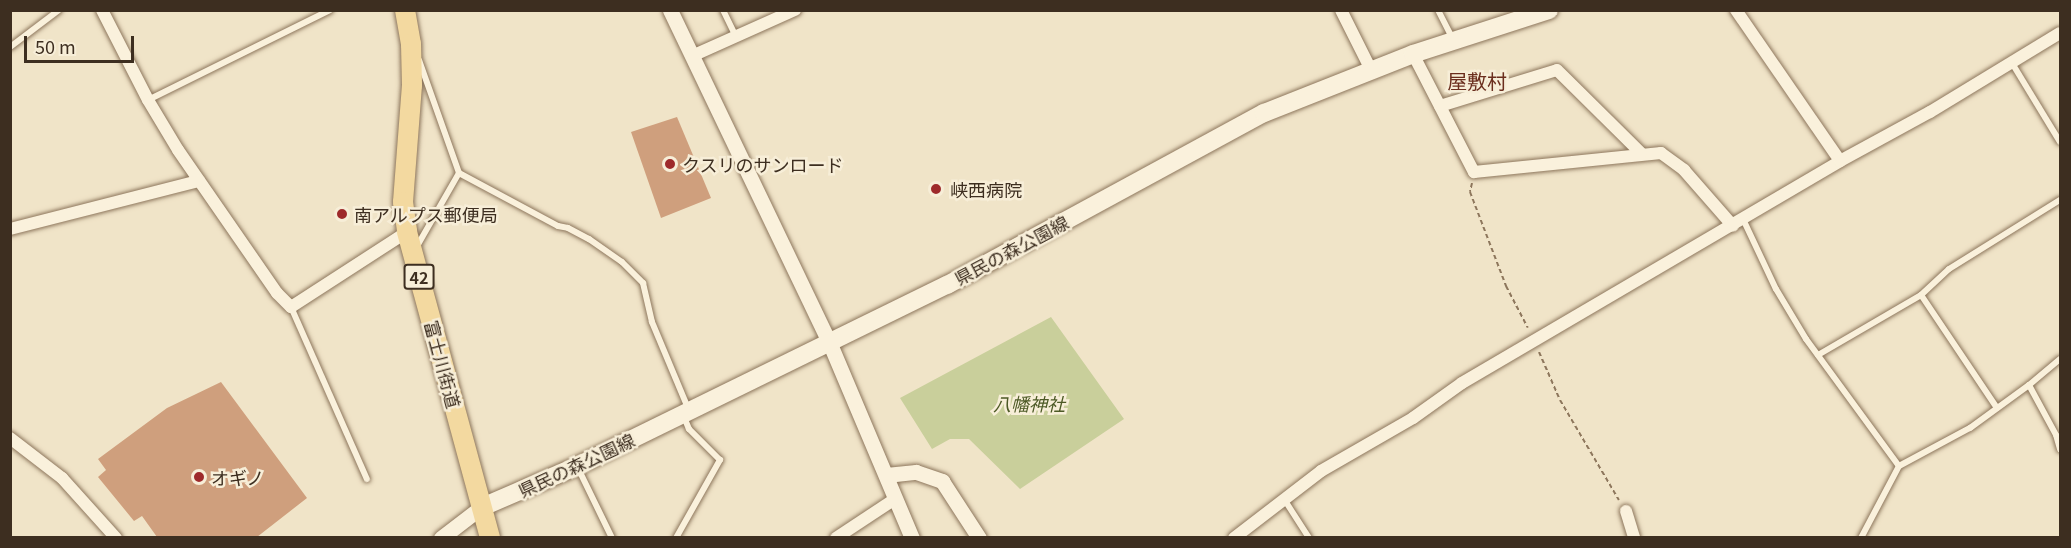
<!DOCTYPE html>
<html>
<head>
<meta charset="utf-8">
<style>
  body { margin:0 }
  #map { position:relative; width:2071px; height:548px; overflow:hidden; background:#f0e4c8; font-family:Georgia,"Noto Sans JP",serif }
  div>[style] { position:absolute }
  .green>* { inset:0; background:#c9cf9b }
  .building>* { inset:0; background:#cf9f7d }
  .path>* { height:2px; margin-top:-1px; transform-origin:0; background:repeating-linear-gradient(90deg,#8d765c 0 4.5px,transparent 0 7.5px) }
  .roads { filter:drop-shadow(0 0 2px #8d765c) drop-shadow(0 0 2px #8d765c) }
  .service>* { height:6px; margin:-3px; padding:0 3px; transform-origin:3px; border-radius:3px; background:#faf1dc }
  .minor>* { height:12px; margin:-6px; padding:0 6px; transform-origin:6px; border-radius:6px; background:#faf1dc }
  .tertiary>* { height:15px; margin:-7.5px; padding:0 7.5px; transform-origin:7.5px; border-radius:7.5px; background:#faf1dc }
  .secondary>* { height:18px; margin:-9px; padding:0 9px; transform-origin:9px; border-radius:9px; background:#faf1dc }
  .primary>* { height:20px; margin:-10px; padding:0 10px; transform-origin:10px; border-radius:10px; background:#f3d9a0 }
  .dots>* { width:16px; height:16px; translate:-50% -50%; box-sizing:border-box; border:3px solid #f7eed8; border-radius:50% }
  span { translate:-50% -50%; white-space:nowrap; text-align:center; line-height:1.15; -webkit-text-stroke:5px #f7eed8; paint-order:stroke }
  .shield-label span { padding:2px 4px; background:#f7eed8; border:2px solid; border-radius:4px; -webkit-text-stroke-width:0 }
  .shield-label { font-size:16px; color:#3d2e20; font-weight:700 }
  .poi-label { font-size:18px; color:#3d2e20 }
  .left { translate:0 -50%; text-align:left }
  .street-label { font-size:18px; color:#3d2e20 }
  .park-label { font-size:18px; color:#4d5a26; font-style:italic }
  .neighbourhood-label { font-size:20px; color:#6b2e1e }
  .frame { position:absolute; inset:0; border:12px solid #3d2e20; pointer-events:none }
  .scale { position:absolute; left:24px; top:36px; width:110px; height:27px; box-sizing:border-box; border:3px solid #3d2e20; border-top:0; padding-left:8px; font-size:18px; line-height:21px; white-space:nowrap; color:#3d2e20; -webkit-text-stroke:4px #f7eed8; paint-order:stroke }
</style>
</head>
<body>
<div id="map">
  <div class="green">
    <i style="clip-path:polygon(1051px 317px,1124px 419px,1020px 489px,969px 439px,950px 439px,932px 449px,900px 398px)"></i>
  </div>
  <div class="building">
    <i style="clip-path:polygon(677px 117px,711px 198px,661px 218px,631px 132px)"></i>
    <i style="clip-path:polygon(221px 382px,307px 498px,257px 537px,157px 537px,142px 516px,134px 521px,98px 477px,106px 470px,98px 459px,167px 408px)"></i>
  </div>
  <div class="path">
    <i style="left:1472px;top:183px;width:9px;rotate:103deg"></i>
    <i style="left:1470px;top:192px;width:101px;rotate:69deg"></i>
    <i style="left:1506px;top:286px;width:47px;rotate:62.4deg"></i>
    <i style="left:1539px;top:352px;width:52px;rotate:66.4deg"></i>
    <i style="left:1560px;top:400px;width:116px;rotate:59.5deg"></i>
  </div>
  <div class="roads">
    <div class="service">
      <i style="left:723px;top:10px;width:30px;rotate:64deg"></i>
      <i style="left:1438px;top:10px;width:31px;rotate:63deg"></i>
      <i style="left:10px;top:47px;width:61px;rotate:-37.1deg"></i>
      <i style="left:419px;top:60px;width:120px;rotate:70.5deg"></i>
      <i style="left:459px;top:173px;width:112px;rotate:28.2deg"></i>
      <i style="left:558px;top:226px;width:10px;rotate:11deg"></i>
      <i style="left:568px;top:228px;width:24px;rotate:28deg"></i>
      <i style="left:589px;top:239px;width:40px;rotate:34.9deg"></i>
      <i style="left:622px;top:262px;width:30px;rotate:45deg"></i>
      <i style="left:643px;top:283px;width:40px;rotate:77deg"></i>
      <i style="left:652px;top:322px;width:93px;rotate:67.3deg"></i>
      <i style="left:2012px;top:63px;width:92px;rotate:58.7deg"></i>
      <i style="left:148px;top:100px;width:203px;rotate:-26.3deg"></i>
      <i style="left:1743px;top:219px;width:77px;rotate:64.8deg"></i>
      <i style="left:1776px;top:289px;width:58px;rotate:59deg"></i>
      <i style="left:1806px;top:339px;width:157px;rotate:53.8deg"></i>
      <i style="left:416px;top:248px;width:86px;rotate:-60.2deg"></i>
      <i style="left:291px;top:307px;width:188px;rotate:66.2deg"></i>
      <i style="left:1818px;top:355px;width:119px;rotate:-30.2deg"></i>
      <i style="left:2060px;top:359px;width:40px;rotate:140deg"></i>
      <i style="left:2029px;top:385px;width:57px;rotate:61.6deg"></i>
      <i style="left:2056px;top:435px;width:15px;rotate:74deg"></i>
      <i style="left:1997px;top:408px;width:136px;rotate:-123.9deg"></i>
      <i style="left:1921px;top:295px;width:38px;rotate:-43deg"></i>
      <i style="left:1949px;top:269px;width:131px;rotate:-31.9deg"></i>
      <i style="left:578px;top:468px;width:78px;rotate:64.1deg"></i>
      <i style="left:1284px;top:499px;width:46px;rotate:57.3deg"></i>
      <i style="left:676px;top:538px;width:90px;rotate:-60.6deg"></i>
      <i style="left:720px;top:460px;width:44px;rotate:-135deg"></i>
      <i style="left:689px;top:429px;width:15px;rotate:-113deg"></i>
      <i style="left:1861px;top:538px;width:81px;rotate:-62.2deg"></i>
      <i style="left:1899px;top:466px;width:81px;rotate:-28.2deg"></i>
      <i style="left:1970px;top:428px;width:73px;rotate:-36.1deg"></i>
    </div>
    <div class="minor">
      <i style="left:102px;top:10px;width:101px;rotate:62.9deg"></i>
      <i style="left:148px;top:100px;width:58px;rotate:59deg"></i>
      <i style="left:178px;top:150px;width:174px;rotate:55.3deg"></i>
      <i style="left:277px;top:293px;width:20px;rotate:45deg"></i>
      <i style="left:291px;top:307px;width:138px;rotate:-32.9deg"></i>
      <i style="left:1341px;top:10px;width:67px;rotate:63.4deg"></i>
      <i style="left:1736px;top:10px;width:183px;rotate:55.4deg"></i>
      <i style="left:1413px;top:54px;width:133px;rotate:62.7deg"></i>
      <i style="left:1474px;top:172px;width:188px;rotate:-5.8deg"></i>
      <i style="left:1661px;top:153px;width:29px;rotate:36deg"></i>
      <i style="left:1684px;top:170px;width:74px;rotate:48.8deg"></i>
      <i style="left:692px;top:56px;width:113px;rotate:-24.1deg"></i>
      <i style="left:1440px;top:106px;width:122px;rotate:-17.1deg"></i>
      <i style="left:1557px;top:70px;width:118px;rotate:44.7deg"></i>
      <i style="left:10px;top:229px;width:195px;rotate:-14.3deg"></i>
      <i style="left:10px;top:438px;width:66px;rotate:37.6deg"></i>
      <i style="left:62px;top:478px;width:81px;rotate:48deg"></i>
      <i style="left:1626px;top:511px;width:28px;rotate:73deg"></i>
      <i style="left:836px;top:538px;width:71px;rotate:-33.5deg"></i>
      <i style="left:1234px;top:538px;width:110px;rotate:-37.6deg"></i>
      <i style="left:1321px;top:471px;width:106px;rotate:-29.9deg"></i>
      <i style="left:1413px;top:418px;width:60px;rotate:-35.5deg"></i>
      <i style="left:1462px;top:383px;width:438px;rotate:-30.4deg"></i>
      <i style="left:1840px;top:161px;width:102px;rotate:-28.6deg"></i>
      <i style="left:1930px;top:112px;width:152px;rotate:-31.3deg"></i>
    </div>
    <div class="tertiary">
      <i style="left:670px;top:10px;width:370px;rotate:64.4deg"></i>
      <i style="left:830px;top:344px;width:211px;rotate:67.1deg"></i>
      <i style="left:886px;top:475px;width:30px;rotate:-6deg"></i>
      <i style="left:916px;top:472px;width:28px;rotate:19deg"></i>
      <i style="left:942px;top:481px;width:68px;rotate:57deg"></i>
      <i style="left:441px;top:538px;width:49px;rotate:-37.6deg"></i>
    </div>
    <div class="secondary">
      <i style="left:480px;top:508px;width:106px;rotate:-23.4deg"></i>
      <i style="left:577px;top:466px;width:412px;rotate:-26.1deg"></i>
      <i style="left:947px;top:285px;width:361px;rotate:-28.5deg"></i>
      <i style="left:1264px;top:113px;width:160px;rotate:-21.6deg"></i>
      <i style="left:1413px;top:54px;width:143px;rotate:-17.9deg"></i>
    </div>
    <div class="primary">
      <i style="left:405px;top:10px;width:35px;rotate:80deg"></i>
      <i style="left:411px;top:44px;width:41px;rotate:88.6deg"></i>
      <i style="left:412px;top:85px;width:117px;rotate:94.4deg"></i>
      <i style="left:403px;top:202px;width:30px;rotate:82deg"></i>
      <i style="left:407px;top:232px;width:317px;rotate:74.8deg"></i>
    </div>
  </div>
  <div class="dots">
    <i style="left:670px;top:164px;background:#9e2a2b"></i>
    <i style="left:936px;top:189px;background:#9e2a2b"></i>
    <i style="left:342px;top:214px;background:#9e2a2b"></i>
    <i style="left:199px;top:477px;background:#9e2a2b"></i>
  </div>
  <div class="shield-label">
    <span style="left:419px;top:277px">42</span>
  </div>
  <div class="poi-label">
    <span class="left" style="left:682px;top:164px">クスリのサンロード</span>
    <span class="left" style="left:950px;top:189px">峡西病院</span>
    <span class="left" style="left:354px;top:214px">南アルプス郵便局</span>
    <span class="left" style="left:211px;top:477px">オギノ</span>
  </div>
  <div class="street-label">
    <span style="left:1011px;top:250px;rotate:-28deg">県民の森公園線</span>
    <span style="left:443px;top:364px;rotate:75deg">富士川街道</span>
    <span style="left:576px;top:465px;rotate:-25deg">県民の森公園線</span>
  </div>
  <div class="park-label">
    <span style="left:1029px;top:403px">八幡神社</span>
  </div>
  <div class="neighbourhood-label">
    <span style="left:1477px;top:80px">屋敷村</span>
  </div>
  <div class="frame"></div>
  <div class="scale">50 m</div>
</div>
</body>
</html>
